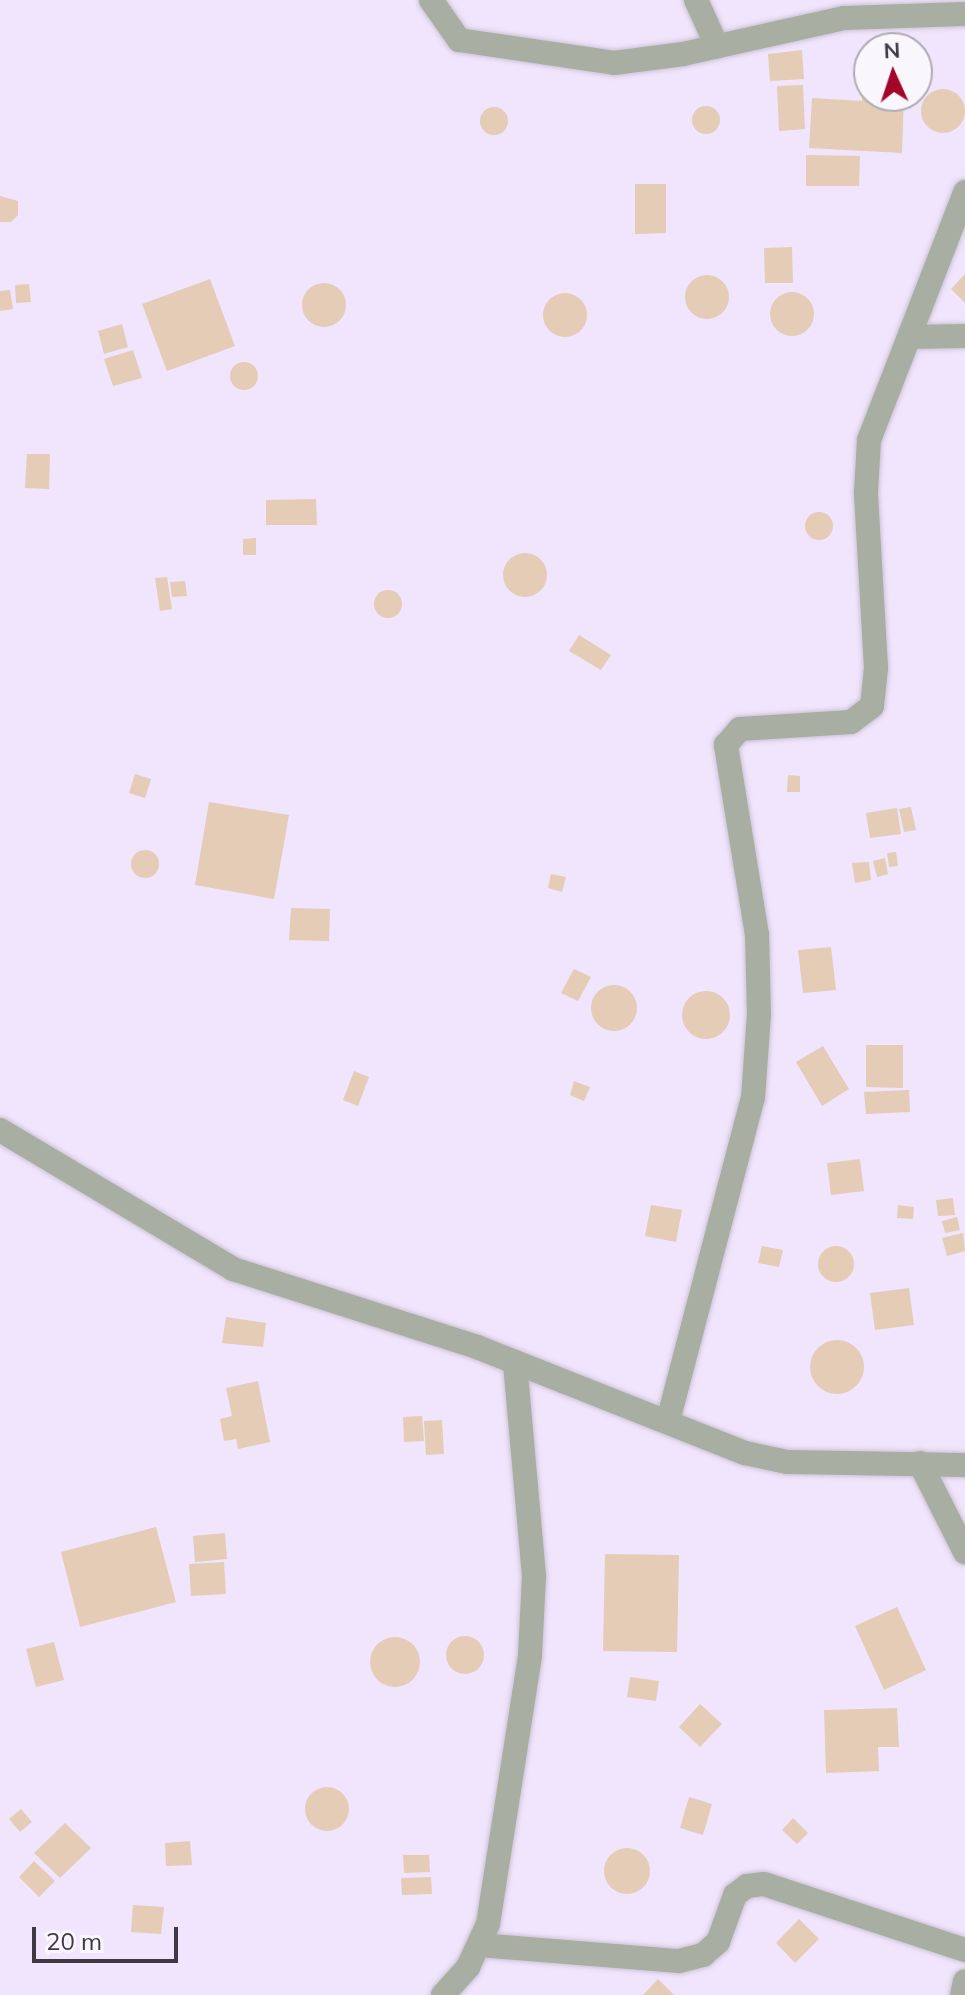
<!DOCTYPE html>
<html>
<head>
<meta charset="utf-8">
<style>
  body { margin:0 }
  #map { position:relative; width:965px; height:1995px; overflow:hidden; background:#f0e5fc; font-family:Mulish,sans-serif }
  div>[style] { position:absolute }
  .building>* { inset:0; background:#e4ccb6 }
  .round { border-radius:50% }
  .roads { filter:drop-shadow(0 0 2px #cdc3d7) drop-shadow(0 0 2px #cdc3d7) }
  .minor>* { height:24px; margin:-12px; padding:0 12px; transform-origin:12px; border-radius:12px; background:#a8aea2 }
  span { translate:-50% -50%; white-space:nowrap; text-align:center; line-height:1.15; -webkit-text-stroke:8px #f9f6fc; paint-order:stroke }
  .north { position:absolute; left:853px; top:32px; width:80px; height:80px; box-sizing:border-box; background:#f9f6fc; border:2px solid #afaab3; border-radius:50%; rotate:357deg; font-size:22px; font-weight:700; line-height:32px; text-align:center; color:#3f3945 }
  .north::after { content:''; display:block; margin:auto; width:28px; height:36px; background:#a4062a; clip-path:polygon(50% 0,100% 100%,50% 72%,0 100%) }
  .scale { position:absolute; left:32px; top:1927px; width:146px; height:36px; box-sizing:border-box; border:4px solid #3f3945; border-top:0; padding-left:10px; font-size:24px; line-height:28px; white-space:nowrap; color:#3f3945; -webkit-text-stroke:6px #f9f6fc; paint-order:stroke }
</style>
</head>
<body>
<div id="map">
  <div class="building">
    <i style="clip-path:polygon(802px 50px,804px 79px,770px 81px,768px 54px)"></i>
    <i style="clip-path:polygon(803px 85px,805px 129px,779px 131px,777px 86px)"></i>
    <i style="clip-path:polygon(862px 87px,869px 87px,869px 96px,904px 96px,902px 153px,809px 148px,812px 98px,862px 101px)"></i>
    <i class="round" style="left:921px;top:89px;width:44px;height:44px"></i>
    <i class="round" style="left:692px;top:106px;width:28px;height:28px"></i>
    <i class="round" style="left:480px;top:107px;width:28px;height:28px"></i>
    <i style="clip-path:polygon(806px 155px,860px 156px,859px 186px,806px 186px)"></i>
    <i style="clip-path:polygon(635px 184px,666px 184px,666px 233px,635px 234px)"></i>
    <i style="clip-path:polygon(0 196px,18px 201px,18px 215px,11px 222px,0 222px)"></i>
    <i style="clip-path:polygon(792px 247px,793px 283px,765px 283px,764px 248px)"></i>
    <i style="clip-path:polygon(965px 274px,965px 303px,951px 289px)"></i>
    <i class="round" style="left:685px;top:275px;width:44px;height:44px"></i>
    <i style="clip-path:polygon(210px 279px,235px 346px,167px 371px,142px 304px)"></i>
    <i class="round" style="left:302px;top:283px;width:44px;height:44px"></i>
    <i style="clip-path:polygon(29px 284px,31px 302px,16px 303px,15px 285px)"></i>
    <i style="clip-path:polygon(10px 290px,13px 309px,0 311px,0 291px)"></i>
    <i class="round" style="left:770px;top:292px;width:44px;height:44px"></i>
    <i class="round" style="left:543px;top:293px;width:44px;height:44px"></i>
    <i style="clip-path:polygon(122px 324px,128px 347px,104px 354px,98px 331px)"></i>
    <i style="clip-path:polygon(133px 350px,142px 378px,113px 386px,104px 359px)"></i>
    <i class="round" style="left:230px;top:362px;width:28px;height:28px"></i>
    <i style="clip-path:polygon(27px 454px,50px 454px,49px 489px,25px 488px)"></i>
    <i style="clip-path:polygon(316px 499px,317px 525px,266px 525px,266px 500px)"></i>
    <i class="round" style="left:805px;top:512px;width:28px;height:28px"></i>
    <i style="clip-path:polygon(256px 538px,256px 555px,243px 555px,243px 539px)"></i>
    <i class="round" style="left:503px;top:553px;width:44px;height:44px"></i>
    <i style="clip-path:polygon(167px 577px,172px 609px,160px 611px,155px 578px)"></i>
    <i style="clip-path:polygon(185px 581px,187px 596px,172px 597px,170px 582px)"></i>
    <i class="round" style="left:374px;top:590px;width:28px;height:28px"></i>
    <i style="clip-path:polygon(579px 635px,611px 655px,601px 670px,569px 651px)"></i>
    <i style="clip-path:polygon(135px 774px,151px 779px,145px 798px,129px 793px)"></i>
    <i style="clip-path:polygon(788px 775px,800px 776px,800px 792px,787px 792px)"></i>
    <i style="clip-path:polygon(209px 802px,289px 815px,274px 899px,195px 885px)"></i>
    <i style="clip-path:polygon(911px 807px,916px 830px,904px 832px,899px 809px)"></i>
    <i style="clip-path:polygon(897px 808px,901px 834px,870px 838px,866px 813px)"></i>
    <i class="round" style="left:131px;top:850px;width:28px;height:28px"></i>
    <i style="clip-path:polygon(896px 852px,898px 866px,889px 867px,887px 853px)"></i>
    <i style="clip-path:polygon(885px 858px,888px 874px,877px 877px,873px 861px)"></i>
    <i style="clip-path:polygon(869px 862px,871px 880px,855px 883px,852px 863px)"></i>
    <i style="clip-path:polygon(551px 874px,566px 877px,562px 892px,548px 888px)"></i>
    <i style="clip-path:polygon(291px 908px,330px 909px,329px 941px,289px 940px)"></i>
    <i style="clip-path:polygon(831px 947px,836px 990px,803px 993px,798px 950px)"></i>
    <i style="clip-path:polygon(574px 969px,591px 977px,578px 1001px,561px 993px)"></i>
    <i class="round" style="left:591px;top:985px;width:46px;height:46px"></i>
    <i class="round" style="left:682px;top:991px;width:48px;height:48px"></i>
    <i style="clip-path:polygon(866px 1045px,903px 1045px,903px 1088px,866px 1087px)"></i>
    <i style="clip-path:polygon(823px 1046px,849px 1089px,822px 1106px,796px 1062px)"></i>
    <i style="clip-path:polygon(354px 1071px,369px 1077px,358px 1106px,343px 1100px)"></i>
    <i style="clip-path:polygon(574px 1081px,590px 1087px,584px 1101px,570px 1095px)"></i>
    <i style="clip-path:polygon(909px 1090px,910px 1112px,866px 1114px,864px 1092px)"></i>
    <i style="clip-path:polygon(860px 1159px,864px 1191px,831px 1195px,827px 1163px)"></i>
    <i style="clip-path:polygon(953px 1198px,955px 1215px,938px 1216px,936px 1200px)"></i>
    <i style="clip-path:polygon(651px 1205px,682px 1210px,676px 1242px,645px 1236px)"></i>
    <i style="clip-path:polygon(898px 1205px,914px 1207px,913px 1219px,897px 1218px)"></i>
    <i style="clip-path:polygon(957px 1217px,960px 1230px,945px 1233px,942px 1221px)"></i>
    <i style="clip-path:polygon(963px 1233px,965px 1251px,947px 1256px,942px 1238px)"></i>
    <i class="round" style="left:818px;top:1246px;width:36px;height:36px"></i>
    <i style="clip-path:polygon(762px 1246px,783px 1250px,779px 1267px,758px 1263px)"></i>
    <i style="clip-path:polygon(909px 1288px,914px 1325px,875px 1330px,870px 1293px)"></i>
    <i style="clip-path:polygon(226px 1317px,266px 1323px,263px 1347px,222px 1343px)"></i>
    <i class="round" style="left:810px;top:1340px;width:54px;height:54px"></i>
    <i style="clip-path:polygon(258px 1381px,270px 1442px,238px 1449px,236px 1439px,224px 1441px,220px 1419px,232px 1416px,226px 1388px)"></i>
    <i style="clip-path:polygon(422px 1416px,424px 1441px,404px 1442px,403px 1417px)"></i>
    <i style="clip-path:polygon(442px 1420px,444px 1454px,426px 1455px,424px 1421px)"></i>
    <i style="clip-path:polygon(156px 1527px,176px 1602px,80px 1627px,61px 1552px)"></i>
    <i style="clip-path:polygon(225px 1533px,227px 1559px,195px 1562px,193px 1536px)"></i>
    <i style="clip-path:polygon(605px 1554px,679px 1555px,677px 1652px,603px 1651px)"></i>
    <i style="clip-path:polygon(224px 1562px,226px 1594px,191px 1596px,189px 1564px)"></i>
    <i style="clip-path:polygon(897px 1607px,926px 1670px,884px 1690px,855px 1626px)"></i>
    <i class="round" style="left:446px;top:1636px;width:38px;height:38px"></i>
    <i class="round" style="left:370px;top:1637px;width:50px;height:50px"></i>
    <i style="clip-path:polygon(54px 1642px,64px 1680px,36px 1687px,26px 1649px)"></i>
    <i style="clip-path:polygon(630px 1677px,659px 1681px,656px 1701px,627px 1697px)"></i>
    <i style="clip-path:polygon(700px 1704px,722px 1724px,700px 1747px,679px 1727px)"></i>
    <i style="clip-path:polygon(897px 1708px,899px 1747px,878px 1747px,879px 1771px,826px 1773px,824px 1710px)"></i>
    <i class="round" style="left:305px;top:1787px;width:44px;height:44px"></i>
    <i style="clip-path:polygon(689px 1797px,712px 1804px,703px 1835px,680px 1828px)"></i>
    <i style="clip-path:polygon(21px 1809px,32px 1822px,20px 1832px,9px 1819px)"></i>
    <i style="clip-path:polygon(793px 1818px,808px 1833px,797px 1844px,782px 1830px)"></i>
    <i style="clip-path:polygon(65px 1823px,91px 1848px,60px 1878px,34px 1853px)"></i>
    <i style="clip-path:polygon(190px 1841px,192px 1865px,166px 1866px,165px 1843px)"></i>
    <i class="round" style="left:604px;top:1848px;width:46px;height:46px"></i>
    <i style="clip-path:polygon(403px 1855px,429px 1855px,430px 1872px,404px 1873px)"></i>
    <i style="clip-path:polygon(34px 1861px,55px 1881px,39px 1897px,19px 1877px)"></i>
    <i style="clip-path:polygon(431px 1877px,432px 1894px,402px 1895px,401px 1878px)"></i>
    <i style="clip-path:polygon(133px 1905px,164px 1907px,161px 1934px,131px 1932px)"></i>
    <i style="clip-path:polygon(799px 1919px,819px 1939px,795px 1963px,776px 1943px)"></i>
    <i style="clip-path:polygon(658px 1979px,674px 1995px,643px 1995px)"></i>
  </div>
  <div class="roads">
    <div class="minor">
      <i style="left:431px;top:0;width:49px;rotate:55deg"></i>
      <i style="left:459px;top:40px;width:157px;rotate:8.4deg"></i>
      <i style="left:614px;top:63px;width:70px;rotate:-7.4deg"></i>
      <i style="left:683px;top:54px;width:165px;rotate:-12.6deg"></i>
      <i style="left:844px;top:18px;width:121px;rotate:-1.9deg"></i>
      <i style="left:696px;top:0;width:51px;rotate:65.5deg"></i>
      <i style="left:910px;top:337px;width:55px;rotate:-1deg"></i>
      <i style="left:0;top:1130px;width:271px;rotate:30.8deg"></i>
      <i style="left:233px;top:1269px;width:256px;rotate:17.7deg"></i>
      <i style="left:477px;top:1347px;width:288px;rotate:21.6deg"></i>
      <i style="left:745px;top:1453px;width:43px;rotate:12.1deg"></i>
      <i style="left:787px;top:1462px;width:178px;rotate:1deg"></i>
      <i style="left:668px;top:1421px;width:334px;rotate:-75.3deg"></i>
      <i style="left:753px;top:1098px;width:83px;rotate:-85.9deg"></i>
      <i style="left:759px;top:1015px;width:80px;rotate:-91.4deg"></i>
      <i style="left:757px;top:935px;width:193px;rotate:-99.3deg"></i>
      <i style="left:726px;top:745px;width:21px;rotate:-49deg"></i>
      <i style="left:740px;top:729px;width:111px;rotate:-3.6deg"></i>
      <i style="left:851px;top:722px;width:26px;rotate:-37deg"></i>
      <i style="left:872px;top:706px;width:38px;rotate:-84deg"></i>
      <i style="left:876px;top:668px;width:176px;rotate:-93.3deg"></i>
      <i style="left:866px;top:492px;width:52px;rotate:-86.7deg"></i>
      <i style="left:869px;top:440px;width:266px;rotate:-68.8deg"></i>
      <i style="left:920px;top:1463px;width:100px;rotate:63.2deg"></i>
      <i style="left:479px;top:1945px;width:201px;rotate:4.6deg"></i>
      <i style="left:679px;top:1961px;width:25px;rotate:-14deg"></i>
      <i style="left:703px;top:1955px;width:20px;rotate:-41deg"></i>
      <i style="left:718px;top:1942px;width:50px;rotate:-70.1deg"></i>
      <i style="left:735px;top:1895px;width:15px;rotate:-37deg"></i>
      <i style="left:747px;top:1886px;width:17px;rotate:-7deg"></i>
      <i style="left:764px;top:1884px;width:212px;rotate:18.2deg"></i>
      <i style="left:443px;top:1995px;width:38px;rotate:-48deg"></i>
      <i style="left:468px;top:1967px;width:47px;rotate:-65.1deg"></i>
      <i style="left:488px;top:1924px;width:272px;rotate:-81.1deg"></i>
      <i style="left:530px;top:1655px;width:79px;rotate:-87.1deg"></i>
      <i style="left:534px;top:1576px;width:215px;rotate:-95.1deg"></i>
      <i style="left:962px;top:1995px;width:14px;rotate:-78deg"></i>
    </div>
  </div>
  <div class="north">N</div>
  <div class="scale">20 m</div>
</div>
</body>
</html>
